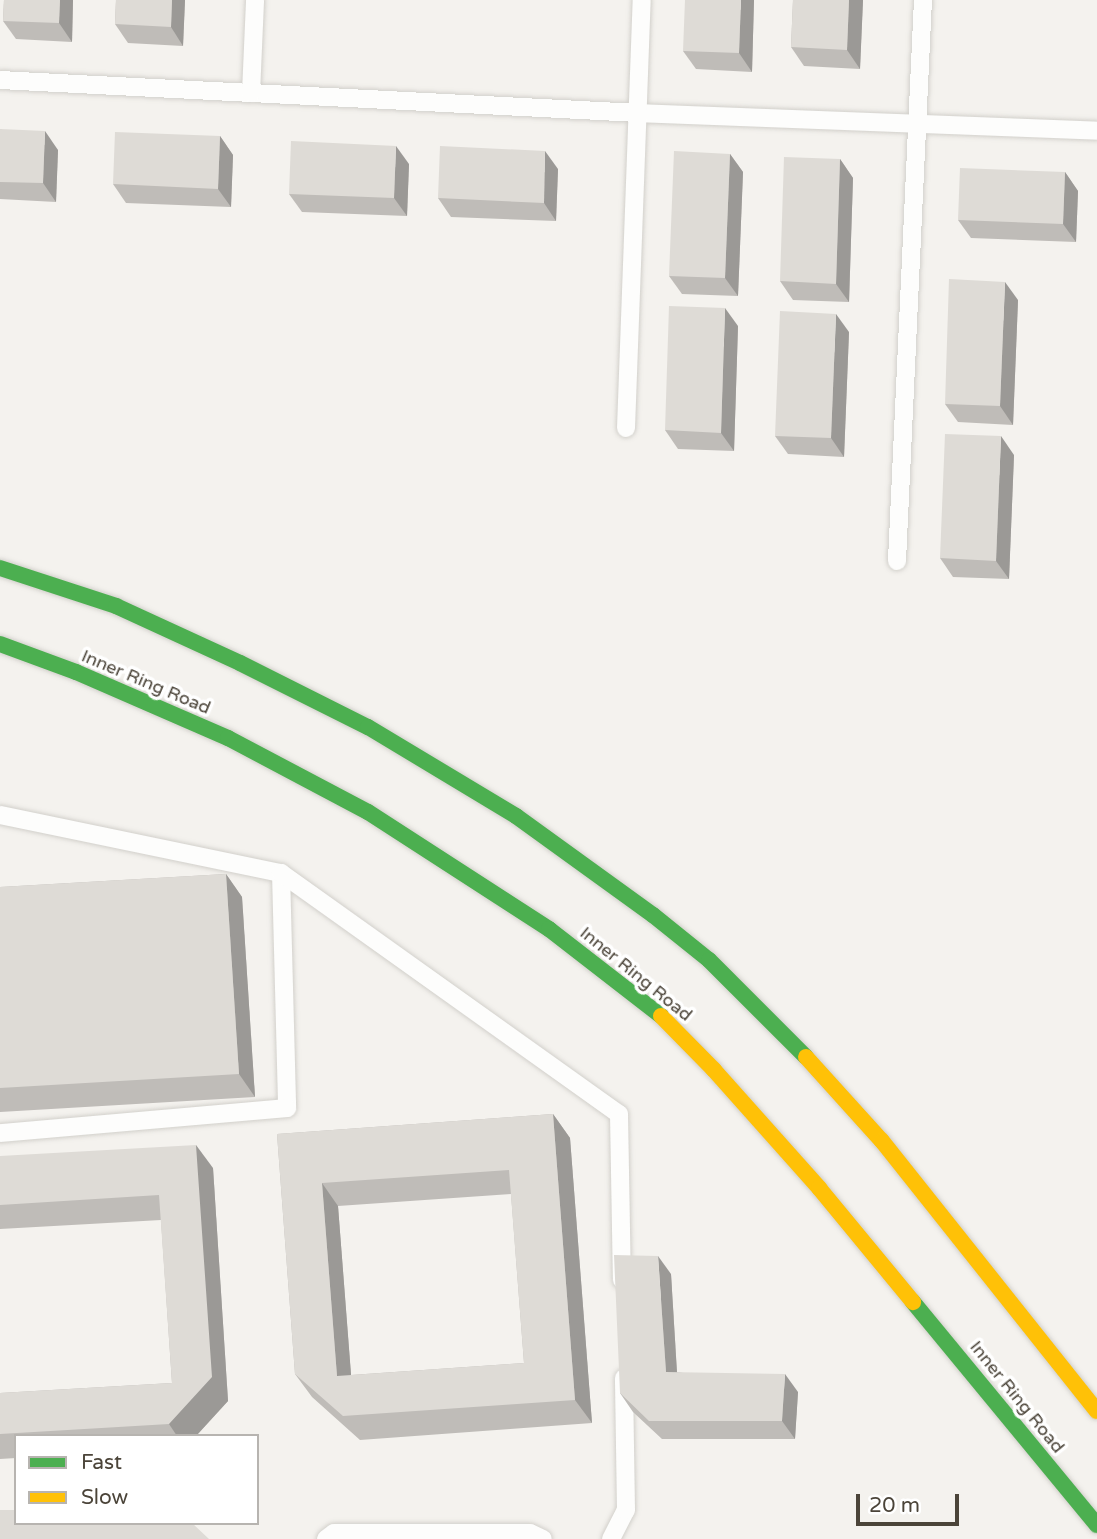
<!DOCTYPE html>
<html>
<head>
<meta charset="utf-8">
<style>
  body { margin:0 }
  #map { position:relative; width:1097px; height:1539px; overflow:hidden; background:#f4f2ee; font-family:"Varela Round",sans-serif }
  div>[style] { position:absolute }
  .roads { filter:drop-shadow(0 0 2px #d2d0cb) drop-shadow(0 0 2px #d2d0cb) }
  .lane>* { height:18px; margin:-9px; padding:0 9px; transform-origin:9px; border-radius:9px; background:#fdfdfc }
  .fast>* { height:16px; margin:-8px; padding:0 8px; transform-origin:8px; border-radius:8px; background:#4caf50 }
  .slow>* { height:16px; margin:-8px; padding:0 8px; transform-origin:8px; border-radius:8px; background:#ffc107 }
  .wall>* { inset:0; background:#bfbcb8 }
  .shaded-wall>* { inset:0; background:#9b9996 }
  .building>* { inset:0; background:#dedbd6 }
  span { translate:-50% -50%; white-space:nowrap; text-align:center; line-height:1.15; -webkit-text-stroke:7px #fff; paint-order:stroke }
  .street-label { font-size:18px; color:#4b4439 }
  .legend { position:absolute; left:14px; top:1434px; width:245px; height:91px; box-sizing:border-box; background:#fff; border:2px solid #b7b4b0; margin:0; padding:9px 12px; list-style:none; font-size:21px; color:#4b4439 }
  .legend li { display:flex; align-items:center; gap:14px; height:35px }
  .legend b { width:35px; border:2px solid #b7b4b0 }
  .scale { position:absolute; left:856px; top:1494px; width:103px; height:32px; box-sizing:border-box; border:4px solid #4b4439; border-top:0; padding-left:9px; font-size:21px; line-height:24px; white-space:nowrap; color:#4b4439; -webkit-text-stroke:5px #fff; paint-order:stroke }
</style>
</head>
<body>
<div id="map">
  <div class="roads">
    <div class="lane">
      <i style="left:0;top:80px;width:639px;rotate:2.96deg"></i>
      <i style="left:638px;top:113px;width:459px;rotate:2.2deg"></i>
      <i style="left:251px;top:93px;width:93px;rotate:-87.5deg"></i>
      <i style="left:626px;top:428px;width:428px;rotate:-87.9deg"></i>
      <i style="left:897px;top:561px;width:562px;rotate:-87.35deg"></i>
      <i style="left:0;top:815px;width:287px;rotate:11.7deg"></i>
      <i style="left:281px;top:873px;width:235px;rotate:88.5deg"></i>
      <i style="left:287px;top:1108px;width:288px;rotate:175deg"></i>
      <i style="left:281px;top:873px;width:415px;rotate:35.5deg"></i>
      <i style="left:619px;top:1114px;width:166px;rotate:89deg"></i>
      <i style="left:326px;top:1539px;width:10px;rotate:-37deg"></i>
      <i style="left:334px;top:1533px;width:196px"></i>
      <i style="left:530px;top:1533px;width:14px;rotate:25deg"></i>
      <i style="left:611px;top:1539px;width:33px;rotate:-63deg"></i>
      <i style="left:626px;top:1510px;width:132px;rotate:-90.9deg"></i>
    </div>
    <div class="fast">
      <i style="left:0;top:568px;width:122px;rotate:18.1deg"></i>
      <i style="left:116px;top:606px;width:136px;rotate:24.7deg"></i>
      <i style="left:240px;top:663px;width:143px;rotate:26.6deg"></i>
      <i style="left:368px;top:727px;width:173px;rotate:31deg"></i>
      <i style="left:516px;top:816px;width:169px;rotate:35.9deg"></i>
      <i style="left:653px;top:915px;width:72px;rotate:38.8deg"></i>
      <i style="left:709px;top:960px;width:137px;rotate:45deg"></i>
      <i style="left:0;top:644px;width:81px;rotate:20.2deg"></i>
      <i style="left:76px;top:672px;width:166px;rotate:23.5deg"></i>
      <i style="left:228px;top:738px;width:158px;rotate:27.9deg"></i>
      <i style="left:368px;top:812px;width:216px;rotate:32.9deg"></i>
      <i style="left:549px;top:929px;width:142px;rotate:37.8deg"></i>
      <i style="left:913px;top:1302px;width:289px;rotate:50.5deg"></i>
    </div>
    <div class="slow">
      <i style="left:661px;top:1016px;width:76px;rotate:45.5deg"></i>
      <i style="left:714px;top:1070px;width:158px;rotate:48.3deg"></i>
      <i style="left:819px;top:1188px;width:148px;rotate:50.5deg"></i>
      <i style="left:806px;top:1057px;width:113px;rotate:47.9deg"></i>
      <i style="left:882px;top:1141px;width:345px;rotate:51.5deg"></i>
    </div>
  </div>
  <div class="wall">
    <i style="clip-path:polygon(4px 0,73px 0,72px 42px,16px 39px,3px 21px)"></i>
    <i style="clip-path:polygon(116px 0,185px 0,183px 46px,128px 43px,115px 24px)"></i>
    <i style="clip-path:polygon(754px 0,752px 72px,696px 69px,683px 51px)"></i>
    <i style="clip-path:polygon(793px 0,863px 0,860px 69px,804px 66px,791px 47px)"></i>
    <i style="clip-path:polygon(0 129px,58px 150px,56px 202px,0 199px)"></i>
    <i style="clip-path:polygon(220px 136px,233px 155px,231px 207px,126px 203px,113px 184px)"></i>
    <i style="clip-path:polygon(730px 154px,743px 172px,738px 296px,682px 294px,669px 276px)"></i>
    <i style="clip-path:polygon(840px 159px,853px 178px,849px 302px,793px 300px,780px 281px)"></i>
    <i style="clip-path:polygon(409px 164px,407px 216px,302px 212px,289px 194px)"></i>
    <i style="clip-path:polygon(558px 169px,556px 221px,451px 217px,438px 198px)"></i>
    <i style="clip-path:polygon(1065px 172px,1078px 191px,1076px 242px,971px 238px,958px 220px)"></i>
    <i style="clip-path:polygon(1018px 300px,1013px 425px,958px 422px,945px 404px)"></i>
    <i style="clip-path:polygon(738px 326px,734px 451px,678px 449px,665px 430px)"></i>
    <i style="clip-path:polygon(849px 332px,844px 457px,788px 454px,775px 436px)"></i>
    <i style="clip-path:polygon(1014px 455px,1009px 579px,953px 577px,940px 558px)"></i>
    <i style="clip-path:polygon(226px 874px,242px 897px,255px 1097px,0 1112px,0 887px)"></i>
    <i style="clip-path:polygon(evenodd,553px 1114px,570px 1138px,592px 1423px,360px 1440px,312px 1397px,295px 1374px,277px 1134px,553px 1114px,511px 1194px,524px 1363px,351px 1375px,338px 1206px,511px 1194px)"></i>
    <i style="clip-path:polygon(0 1156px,213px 1168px,228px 1401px,196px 1436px,16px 1436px,16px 1458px,0 1459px,0 1393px,172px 1383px,161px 1220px,0 1229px)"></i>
    <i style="clip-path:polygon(671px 1274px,677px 1372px,798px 1392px,795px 1439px,662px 1439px,633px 1412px,620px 1393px)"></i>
  </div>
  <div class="shaded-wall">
    <i style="clip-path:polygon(60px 0,73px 0,72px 42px,59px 23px)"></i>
    <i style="clip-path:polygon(172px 0,185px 0,183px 46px,171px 27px)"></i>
    <i style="clip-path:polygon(741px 0,754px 0,752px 72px,739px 53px)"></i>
    <i style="clip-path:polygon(849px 0,863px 0,860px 69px,847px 50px)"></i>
    <i style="clip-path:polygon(45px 131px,58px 150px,56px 202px,43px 183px)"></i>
    <i style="clip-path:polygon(220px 136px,233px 155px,231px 207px,218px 189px)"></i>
    <i style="clip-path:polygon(396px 146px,409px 164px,407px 216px,394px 198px)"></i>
    <i style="clip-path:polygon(545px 151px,558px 169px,556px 221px,544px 203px)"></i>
    <i style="clip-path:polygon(730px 154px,743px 172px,738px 296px,725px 278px)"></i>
    <i style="clip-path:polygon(840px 159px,853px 178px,849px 302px,836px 284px)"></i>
    <i style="clip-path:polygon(1065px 172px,1078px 191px,1076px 242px,1063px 224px)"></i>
    <i style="clip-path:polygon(1005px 282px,1018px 300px,1013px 425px,1000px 406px)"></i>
    <i style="clip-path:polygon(725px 308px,738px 326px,734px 451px,721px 433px)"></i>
    <i style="clip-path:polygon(836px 314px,849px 332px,844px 457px,831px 438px)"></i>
    <i style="clip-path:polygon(1001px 436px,1014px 455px,1009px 579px,996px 561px)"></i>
    <i style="clip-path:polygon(226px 874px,242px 897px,255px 1097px,239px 1074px)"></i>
    <i style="clip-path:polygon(553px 1114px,570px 1138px,592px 1423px,575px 1400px)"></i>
    <i style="clip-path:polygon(196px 1145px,213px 1168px,228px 1401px,196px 1436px,177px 1436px,169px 1424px)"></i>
    <i style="clip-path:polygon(322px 1183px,338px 1206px,353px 1400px,337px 1376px)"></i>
    <i style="clip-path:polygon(658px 1256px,671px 1274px,678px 1390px,666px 1372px)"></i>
    <i style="clip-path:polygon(785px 1374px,798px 1392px,795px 1439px,782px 1421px)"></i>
  </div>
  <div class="building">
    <i style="clip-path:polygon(4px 0,60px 0,59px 23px,3px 21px)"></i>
    <i style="clip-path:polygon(116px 0,172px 0,171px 27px,115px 24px)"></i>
    <i style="clip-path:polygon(685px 0,741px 0,739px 53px,683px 51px)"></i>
    <i style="clip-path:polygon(793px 0,849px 0,847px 50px,791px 47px)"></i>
    <i style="clip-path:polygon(0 129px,45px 131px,43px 183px,0 182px)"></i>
    <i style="clip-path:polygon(115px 132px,220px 136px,218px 189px,113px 184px)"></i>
    <i style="clip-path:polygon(291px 141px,396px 146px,394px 198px,289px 194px)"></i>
    <i style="clip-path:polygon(440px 146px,545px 151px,544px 203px,438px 198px)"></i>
    <i style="clip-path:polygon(674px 151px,730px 154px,725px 278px,669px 276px)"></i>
    <i style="clip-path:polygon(784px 157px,840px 159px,836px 284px,780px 281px)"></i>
    <i style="clip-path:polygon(960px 168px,1065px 172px,1063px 224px,958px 220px)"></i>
    <i style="clip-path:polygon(949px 279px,1005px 282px,1000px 406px,945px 404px)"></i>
    <i style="clip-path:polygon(669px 306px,725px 308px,721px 433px,665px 430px)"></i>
    <i style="clip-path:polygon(780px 311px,836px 314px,831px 438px,775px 436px)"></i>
    <i style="clip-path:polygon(945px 434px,1001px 436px,996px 561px,940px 558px)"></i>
    <i style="clip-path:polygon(226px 874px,239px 1074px,0 1088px,0 887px)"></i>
    <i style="clip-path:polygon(evenodd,553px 1114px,575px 1400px,343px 1416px,295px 1374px,277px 1134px,553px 1114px,509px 1170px,524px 1363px,337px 1376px,322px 1183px,509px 1170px)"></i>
    <i style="clip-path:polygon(196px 1145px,212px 1377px,169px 1424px,0 1434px,0 1393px,172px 1383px,159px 1195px,0 1205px,0 1156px)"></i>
    <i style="clip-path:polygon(614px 1255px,658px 1256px,666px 1372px,785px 1374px,782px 1421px,649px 1421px,620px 1393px)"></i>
    <i style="clip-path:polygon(0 1510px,16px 1510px,16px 1523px,192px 1523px,209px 1539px,0 1539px)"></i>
  </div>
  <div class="street-label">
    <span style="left:146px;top:682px;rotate:23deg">Inner Ring Road</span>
    <span style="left:636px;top:974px;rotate:39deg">Inner Ring Road</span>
    <span style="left:1017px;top:1397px;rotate:51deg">Inner Ring Road</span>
  </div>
  <ul class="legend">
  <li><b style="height:9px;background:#4caf50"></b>Fast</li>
  <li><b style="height:9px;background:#ffc107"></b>Slow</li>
  </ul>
  <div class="scale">20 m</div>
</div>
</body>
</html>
